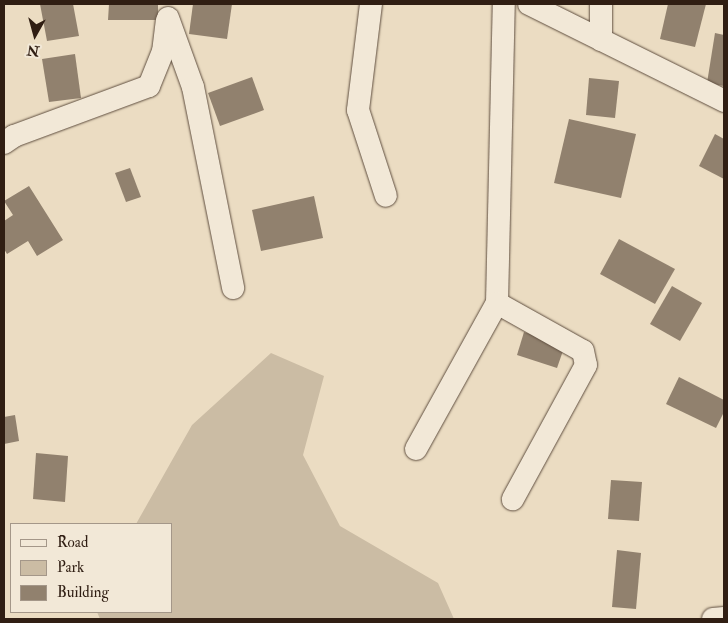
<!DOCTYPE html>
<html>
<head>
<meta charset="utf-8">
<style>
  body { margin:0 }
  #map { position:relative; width:728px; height:623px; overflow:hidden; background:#ebdcc2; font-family:"IM FELL Double Pica",serif }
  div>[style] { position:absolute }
  .green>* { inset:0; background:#cbbca4 }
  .building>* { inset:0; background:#91816e }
  .roads { filter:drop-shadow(0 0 1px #5f4e3f) drop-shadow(0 0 1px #5f4e3f) }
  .minor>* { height:22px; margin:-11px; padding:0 11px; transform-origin:11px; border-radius:11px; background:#f2e8d7 }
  span { translate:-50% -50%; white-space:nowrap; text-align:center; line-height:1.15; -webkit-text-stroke:4.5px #f2e8d7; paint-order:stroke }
  .frame { position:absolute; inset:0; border:5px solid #301e13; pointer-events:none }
  .legend { position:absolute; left:10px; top:523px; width:162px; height:90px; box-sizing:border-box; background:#f2e8d7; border:1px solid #a49789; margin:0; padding:6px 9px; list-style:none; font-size:15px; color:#301e13 }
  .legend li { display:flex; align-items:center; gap:10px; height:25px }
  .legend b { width:25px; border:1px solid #a49789 }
  .north { position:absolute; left:10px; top:10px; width:50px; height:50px; -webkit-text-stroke:4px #f2e8d7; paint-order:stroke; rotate:187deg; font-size:14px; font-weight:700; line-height:20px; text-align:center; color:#301e13 }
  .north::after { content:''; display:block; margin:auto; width:18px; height:22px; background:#301e13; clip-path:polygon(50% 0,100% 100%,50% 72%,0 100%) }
</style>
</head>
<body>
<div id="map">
  <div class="green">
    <i style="clip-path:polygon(271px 353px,324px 376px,303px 455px,340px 526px,438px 583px,454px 619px,100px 619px,97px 612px,171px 612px,171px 524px,136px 524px,192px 425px)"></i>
  </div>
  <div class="building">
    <i style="clip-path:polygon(40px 4px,73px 4px,79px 36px,47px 41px)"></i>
    <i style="clip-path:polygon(109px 4px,158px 4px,158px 20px,108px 20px)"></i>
    <i style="clip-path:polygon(193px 4px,232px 4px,227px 39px,189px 34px)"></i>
    <i style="clip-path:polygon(668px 4px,706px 4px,695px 47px,660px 39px)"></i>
    <i style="clip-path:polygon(715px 33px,724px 35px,724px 86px,707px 83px)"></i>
    <i style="clip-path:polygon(75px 54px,81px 98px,49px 102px,42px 59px)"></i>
    <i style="clip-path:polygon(252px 77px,264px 110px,220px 126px,208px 93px)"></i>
    <i style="clip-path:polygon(589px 78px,619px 81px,615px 118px,586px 115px)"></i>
    <i style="clip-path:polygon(569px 119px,636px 134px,621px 198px,554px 183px)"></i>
    <i style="clip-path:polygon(715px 134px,724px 139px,724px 179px,699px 166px)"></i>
    <i style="clip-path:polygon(130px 168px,141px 197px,126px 202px,115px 173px)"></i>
    <i style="clip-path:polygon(29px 186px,63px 240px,37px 256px,28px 241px,7px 254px,4px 249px,4px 221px,13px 215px,4px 201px)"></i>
    <i style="clip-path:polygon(314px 196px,323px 238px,261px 251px,252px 210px)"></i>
    <i style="clip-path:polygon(619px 239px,675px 269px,655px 304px,600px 274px)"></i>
    <i style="clip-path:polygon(672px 286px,702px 303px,680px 341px,650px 324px)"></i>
    <i style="clip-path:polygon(524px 332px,565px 345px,557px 368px,517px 355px)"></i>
    <i style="clip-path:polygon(679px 377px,724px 400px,724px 412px,716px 428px,666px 404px)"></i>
    <i style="clip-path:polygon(15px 415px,19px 441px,4px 444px,4px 417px)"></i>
    <i style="clip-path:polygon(36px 453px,68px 456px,65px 502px,33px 499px)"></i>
    <i style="clip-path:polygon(611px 480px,642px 482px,639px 521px,608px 519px)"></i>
    <i style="clip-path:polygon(617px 550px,641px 553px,636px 609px,612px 607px)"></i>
  </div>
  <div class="roads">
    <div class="minor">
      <i style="left:371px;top:4px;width:107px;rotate:97deg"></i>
      <i style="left:358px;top:110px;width:90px;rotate:72deg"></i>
      <i style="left:529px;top:4px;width:218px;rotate:26.4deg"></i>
      <i style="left:601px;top:4px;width:36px;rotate:90deg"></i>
      <i style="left:168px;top:18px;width:73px;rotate:70.1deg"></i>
      <i style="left:193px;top:87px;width:205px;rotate:78.7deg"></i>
      <i style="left:4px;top:143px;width:12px;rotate:-35deg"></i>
      <i style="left:14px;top:136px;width:144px;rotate:-20.3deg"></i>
      <i style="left:149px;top:86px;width:37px;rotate:-68deg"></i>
      <i style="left:163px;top:52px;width:31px;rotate:-83deg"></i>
      <i style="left:497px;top:303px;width:299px;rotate:-88.7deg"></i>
      <i style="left:416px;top:449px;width:167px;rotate:-61deg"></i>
      <i style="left:497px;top:303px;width:98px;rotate:29.2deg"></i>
      <i style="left:583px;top:351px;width:14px;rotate:78deg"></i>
      <i style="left:586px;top:365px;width:153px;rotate:118.6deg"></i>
      <i style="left:713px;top:619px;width:11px;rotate:-5deg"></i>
    </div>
  </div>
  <div class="frame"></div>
  <ul class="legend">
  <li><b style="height:6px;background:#f2e8d7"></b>Road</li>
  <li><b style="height:14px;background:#cbbca4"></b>Park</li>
  <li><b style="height:14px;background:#91816e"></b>Building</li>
  </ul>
  <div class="north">N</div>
</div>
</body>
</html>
